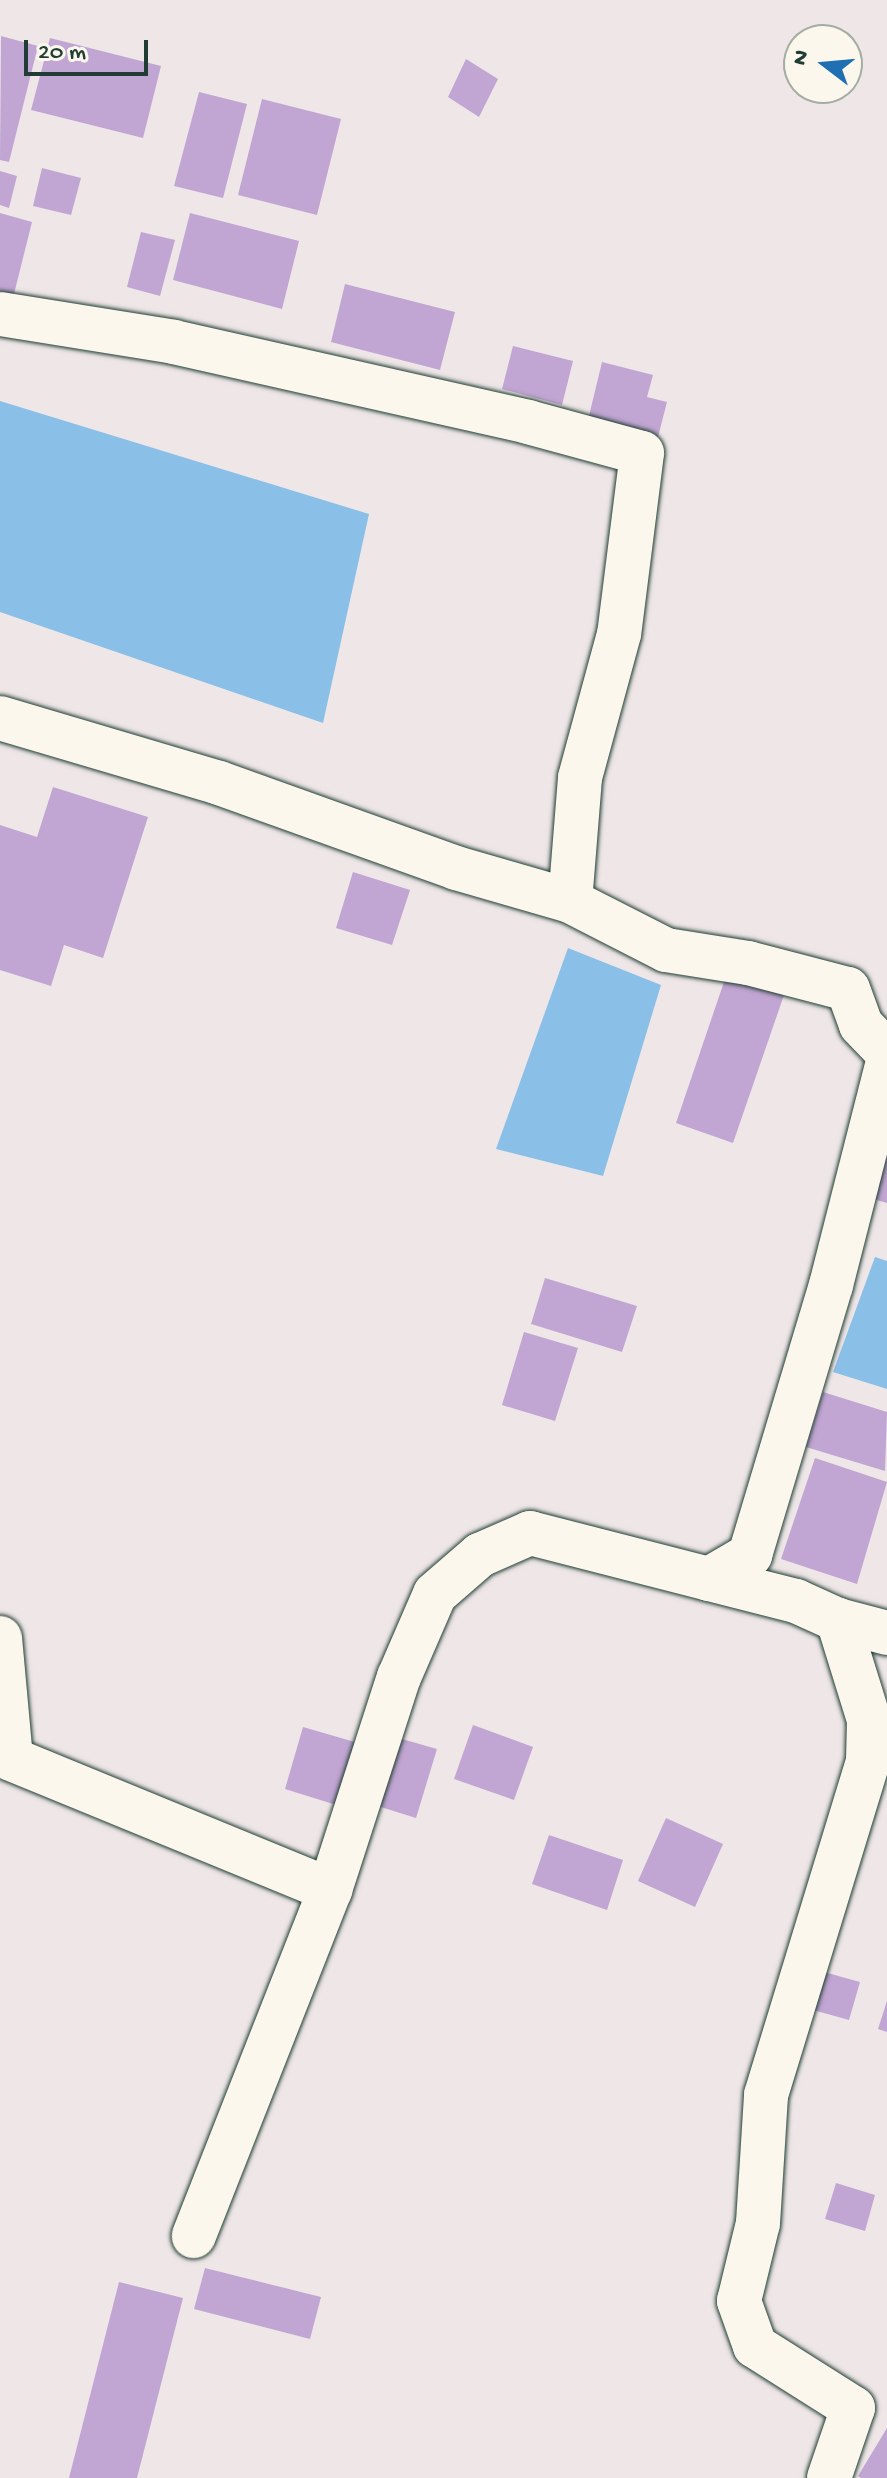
<!DOCTYPE html>
<html>
<head>
<meta charset="utf-8">
<style>
  body { margin:0 }
  #map { position:relative; width:887px; height:2478px; overflow:hidden; background:#efe7e7; font-family:"Gochi Hand",sans-serif }
  div>[style] { position:absolute }
  .water>* { inset:0; background:#8abfe7 }
  .building>* { inset:0; background:#c1a5d2 }
  .roads { filter:drop-shadow(0 0 2px #1f3d34) drop-shadow(0 0 2px #1f3d34) }
  .minor>* { height:44px; margin:-22px; padding:0 22px; transform-origin:22px; border-radius:22px; background:#fbf7ec }
  span { translate:-50% -50%; white-space:nowrap; text-align:center; line-height:1.15; -webkit-text-stroke:8px #fbf7ec; paint-order:stroke }
  .north { position:absolute; left:783px; top:24px; width:80px; height:80px; box-sizing:border-box; background:#fbf7ec; border:2px solid #a3ada2; border-radius:50%; rotate:286deg; font-size:22px; font-weight:700; line-height:32px; text-align:center; color:#1f3d34 }
  .north::after { content:''; display:block; margin:auto; width:28px; height:36px; background:#1f6fb2; clip-path:polygon(50% 0,100% 100%,50% 72%,0 100%) }
  .scale { position:absolute; left:24px; top:40px; width:124px; height:36px; box-sizing:border-box; border:4px solid #1f3d34; border-top:0; padding-left:10px; font-size:24px; line-height:28px; white-space:nowrap; color:#1f3d34; -webkit-text-stroke:6px #fbf7ec; paint-order:stroke }
</style>
</head>
<body>
<div id="map">
  <div class="water">
    <i style="clip-path:polygon(0 401px,369px 514px,323px 723px,0 612px)"></i>
    <i style="clip-path:polygon(568px 948px,661px 985px,603px 1176px,496px 1149px)"></i>
    <i style="clip-path:polygon(875px 1257px,887px 1261px,887px 1389px,833px 1372px)"></i>
  </div>
  <div class="building">
    <i style="clip-path:polygon(1px 36px,38px 46px,9px 162px,0 160px)"></i>
    <i style="clip-path:polygon(50px 38px,161px 66px,143px 138px,31px 110px)"></i>
    <i style="clip-path:polygon(466px 59px,498px 79px,479px 117px,448px 97px)"></i>
    <i style="clip-path:polygon(199px 92px,247px 104px,223px 198px,174px 186px)"></i>
    <i style="clip-path:polygon(262px 99px,341px 119px,317px 215px,238px 195px)"></i>
    <i style="clip-path:polygon(42px 168px,81px 178px,71px 215px,33px 206px)"></i>
    <i style="clip-path:polygon(0 171px,17px 176px,9px 208px,0 205px)"></i>
    <i style="clip-path:polygon(0 213px,32px 222px,11px 306px,0 303px)"></i>
    <i style="clip-path:polygon(190px 213px,299px 241px,282px 309px,173px 280px)"></i>
    <i style="clip-path:polygon(141px 232px,175px 240px,160px 296px,127px 287px)"></i>
    <i style="clip-path:polygon(345px 284px,455px 312px,440px 370px,331px 342px)"></i>
    <i style="clip-path:polygon(513px 346px,573px 361px,562px 405px,502px 389px)"></i>
    <i style="clip-path:polygon(602px 362px,653px 375px,647px 397px,667px 402px,658px 437px,588px 420px)"></i>
    <i style="clip-path:polygon(53px 787px,148px 817px,103px 958px,64px 945px,51px 986px,0 970px,0 825px,37px 837px)"></i>
    <i style="clip-path:polygon(353px 872px,410px 890px,392px 945px,336px 928px)"></i>
    <i style="clip-path:polygon(726px 976px,784px 995px,733px 1143px,676px 1123px)"></i>
    <i style="clip-path:polygon(887px 1152px,887px 1203px,873px 1199px)"></i>
    <i style="clip-path:polygon(545px 1278px,637px 1306px,622px 1352px,531px 1324px)"></i>
    <i style="clip-path:polygon(524px 1332px,578px 1348px,555px 1421px,502px 1405px)"></i>
    <i style="clip-path:polygon(823px 1392px,887px 1412px,885px 1471px,806px 1447px)"></i>
    <i style="clip-path:polygon(815px 1458px,887px 1482px,857px 1584px,781px 1559px)"></i>
    <i style="clip-path:polygon(473px 1725px,533px 1747px,514px 1800px,454px 1779px)"></i>
    <i style="clip-path:polygon(303px 1727px,365px 1745px,346px 1808px,285px 1789px)"></i>
    <i style="clip-path:polygon(388px 1735px,437px 1749px,416px 1818px,368px 1803px)"></i>
    <i style="clip-path:polygon(666px 1818px,723px 1844px,695px 1907px,638px 1881px)"></i>
    <i style="clip-path:polygon(549px 1835px,623px 1860px,607px 1910px,532px 1884px)"></i>
    <i style="clip-path:polygon(824px 1972px,860px 1982px,849px 2020px,813px 2010px)"></i>
    <i style="clip-path:polygon(887px 2001px,887px 2032px,878px 2029px)"></i>
    <i style="clip-path:polygon(836px 2183px,875px 2195px,865px 2231px,825px 2219px)"></i>
    <i style="clip-path:polygon(205px 2268px,321px 2297px,310px 2339px,194px 2309px)"></i>
    <i style="clip-path:polygon(119px 2282px,183px 2298px,137px 2478px,69px 2478px)"></i>
    <i style="clip-path:polygon(887px 2428px,887px 2478px,861px 2478px,858px 2476px)"></i>
  </div>
  <div class="roads">
    <div class="minor">
      <i style="left:0;top:314px;width:176px;rotate:9.1deg"></i>
      <i style="left:174px;top:342px;width:363px;rotate:12.7deg"></i>
      <i style="left:528px;top:422px;width:118px;rotate:15.2deg"></i>
      <i style="left:642px;top:453px;width:182px;rotate:97.2deg"></i>
      <i style="left:619px;top:634px;width:149px;rotate:105.2deg"></i>
      <i style="left:580px;top:778px;width:123px;rotate:94.6deg"></i>
      <i style="left:570px;top:901px;width:108px;rotate:27deg"></i>
      <i style="left:666px;top:950px;width:83px;rotate:9deg"></i>
      <i style="left:748px;top:963px;width:103px;rotate:14.6deg"></i>
      <i style="left:848px;top:989px;width:38px;rotate:70deg"></i>
      <i style="left:861px;top:1025px;width:37px;rotate:46deg"></i>
      <i style="left:0;top:718px;width:228px;rotate:16.5deg"></i>
      <i style="left:219px;top:783px;width:252px;rotate:19.7deg"></i>
      <i style="left:456px;top:868px;width:119px;rotate:16.1deg"></i>
      <i style="left:709px;top:1579px;width:90px;rotate:14.2deg"></i>
      <i style="left:796px;top:1601px;width:46px;rotate:24.3deg"></i>
      <i style="left:838px;top:1620px;width:51px;rotate:14.9deg"></i>
      <i style="left:0;top:1638px;width:121px;rotate:84.8deg"></i>
      <i style="left:11px;top:1759px;width:345px;rotate:22.3deg"></i>
      <i style="left:330px;top:1890px;width:372px;rotate:111.5deg"></i>
      <i style="left:330px;top:1890px;width:224px;rotate:-72.1deg"></i>
      <i style="left:399px;top:1677px;width:90px;rotate:-66.6deg"></i>
      <i style="left:435px;top:1594px;width:60px;rotate:-40.9deg"></i>
      <i style="left:480px;top:1555px;width:55px;rotate:-23.7deg"></i>
      <i style="left:530px;top:1533px;width:185px;rotate:14.4deg"></i>
      <i style="left:709px;top:1579px;width:48px;rotate:-30.3deg"></i>
      <i style="left:750px;top:1555px;width:282px;rotate:-73.3deg"></i>
      <i style="left:831px;top:1285px;width:227px;rotate:-75.7deg"></i>
      <i style="left:829px;top:2478px;width:74px;rotate:-71.1deg"></i>
      <i style="left:853px;top:2408px;width:116px;rotate:-147.7deg"></i>
      <i style="left:755px;top:2346px;width:48px;rotate:-109.6deg"></i>
      <i style="left:739px;top:2301px;width:80px;rotate:-76.3deg"></i>
      <i style="left:758px;top:2223px;width:128px;rotate:-86.4deg"></i>
      <i style="left:766px;top:2095px;width:349px;rotate:-73deg"></i>
      <i style="left:868px;top:1761px;width:41px;rotate:-88.6deg"></i>
      <i style="left:869px;top:1720px;width:105px;rotate:-107.2deg"></i>
    </div>
  </div>
  <div class="north">N</div>
  <div class="scale">20 m</div>
</div>
</body>
</html>
